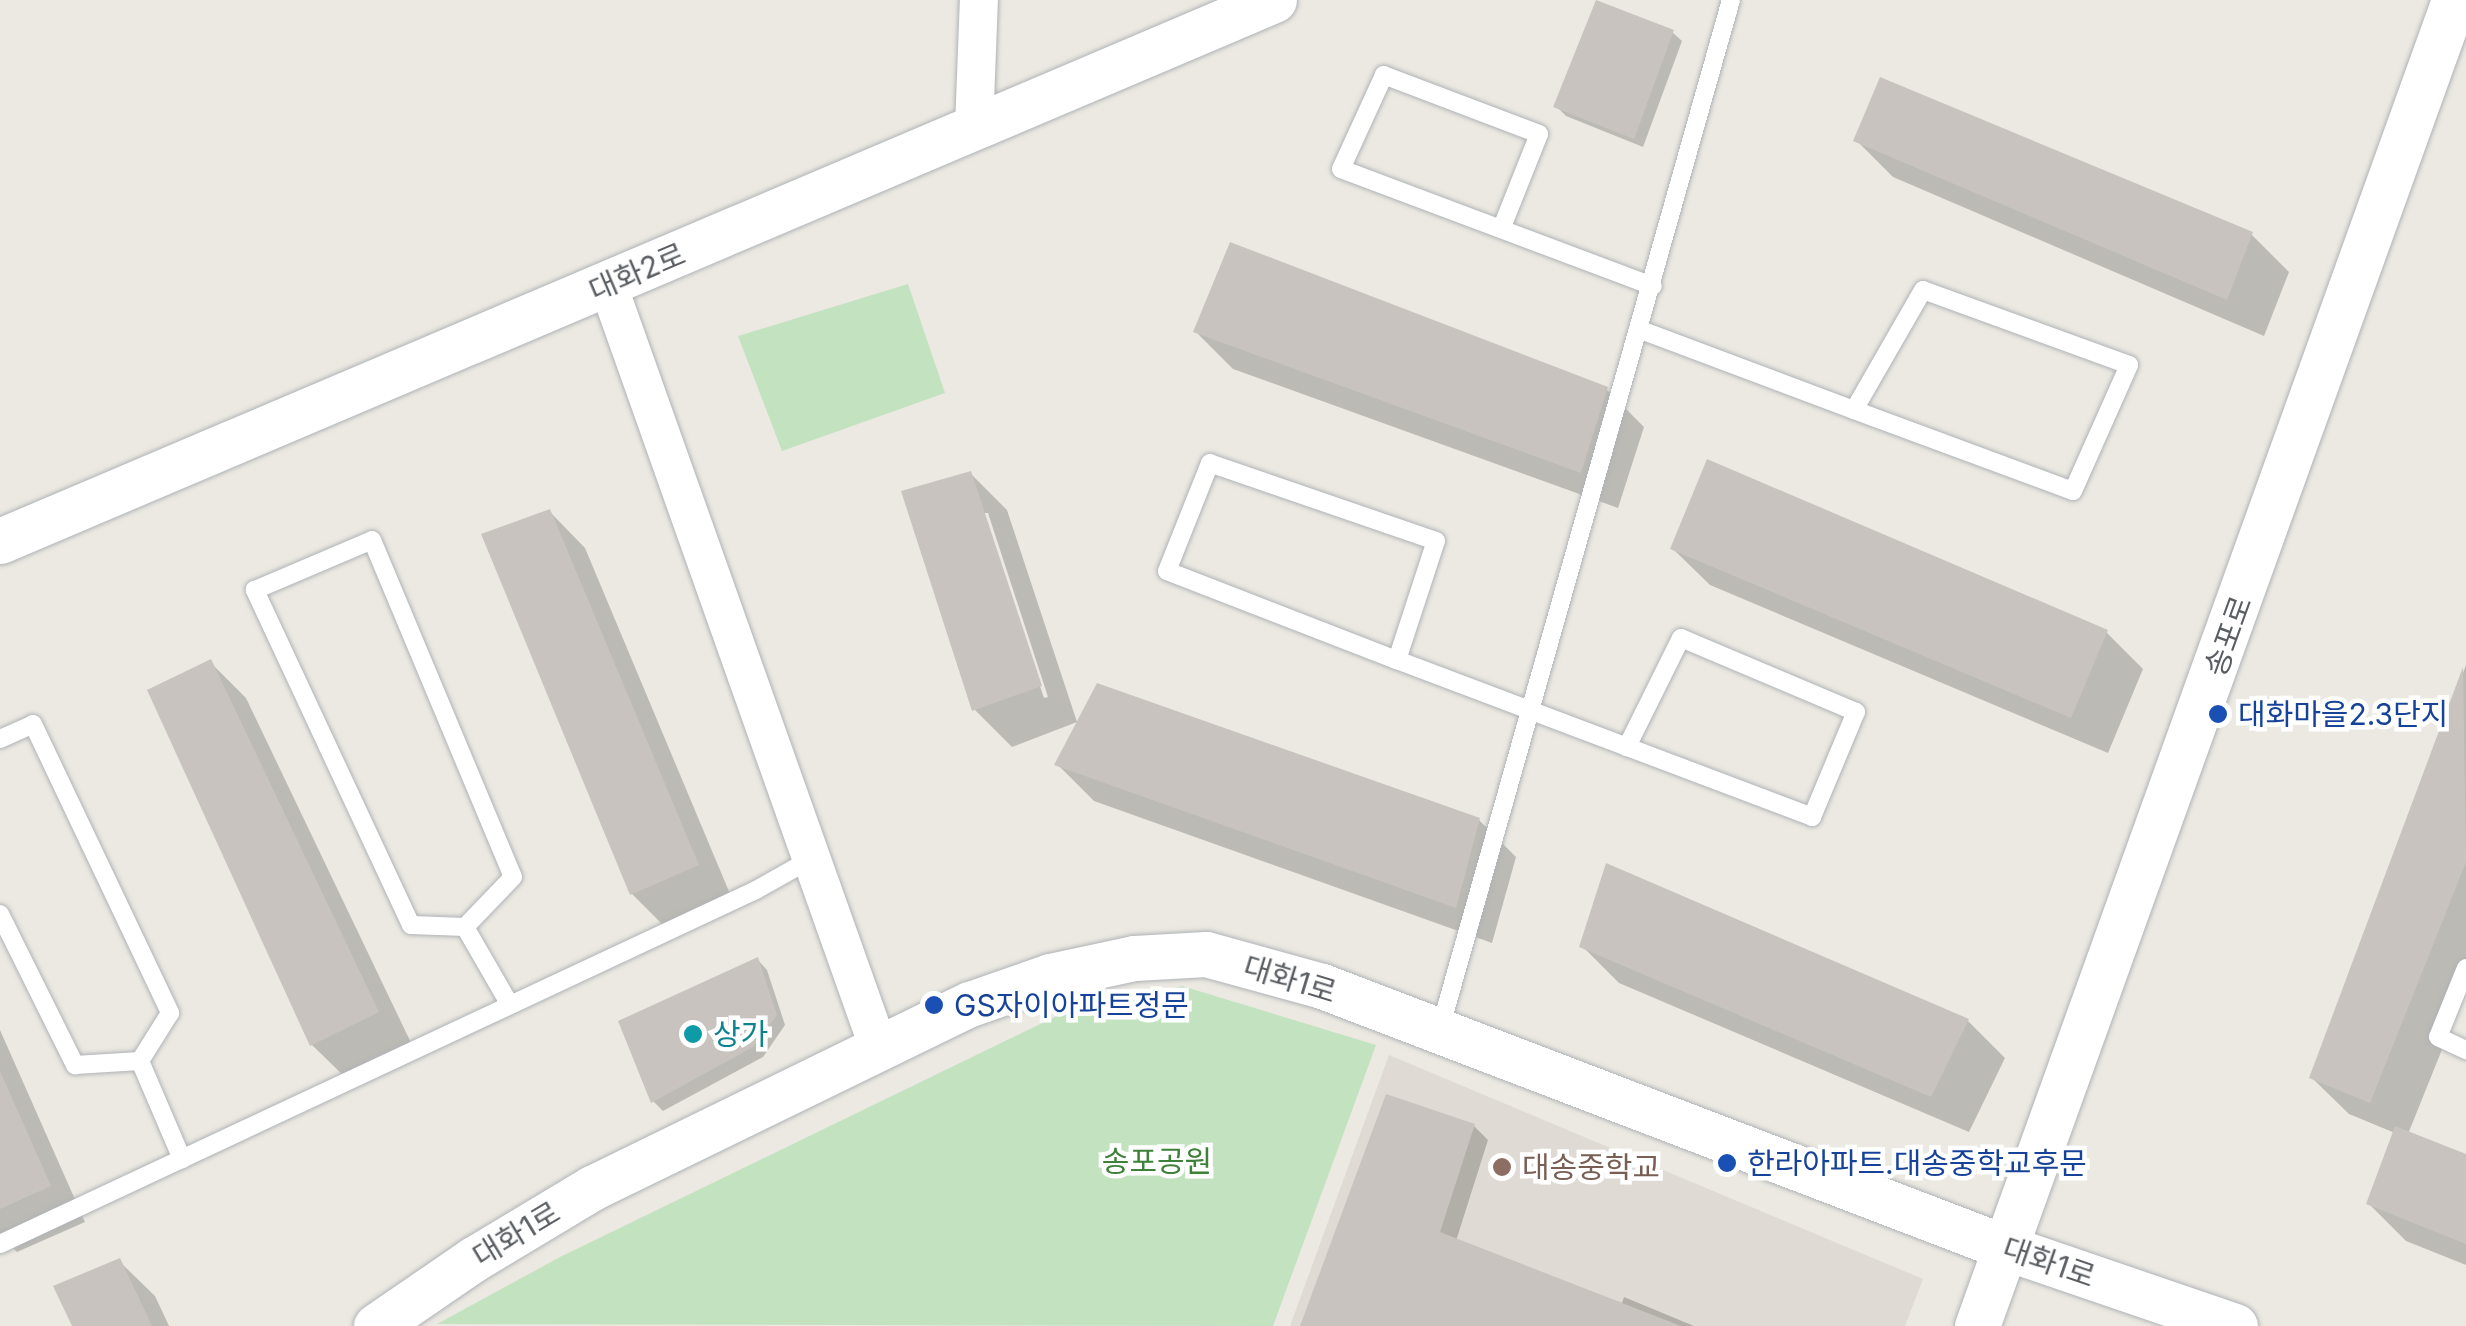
<!DOCTYPE html>
<html>
<head>
<meta charset="utf-8">
<style>
  body { margin:0 }
  #map { position:relative; width:2466px; height:1326px; overflow:hidden; background:#ece9e2; font-family:Inter,"Noto Sans KR",sans-serif }
  div>[style] { position:absolute }
  .education>* { inset:0; background:#dfdad3 }
  .green>* { inset:0; background:#c3e2c0 }
  .shadow>* { inset:0; background:#0003 }
  .building>* { inset:0; background:#c8c3bf }
  .roads { filter:drop-shadow(0 0 2px #afb3b6) drop-shadow(0 0 2px #afb3b6) }
  .service>* { height:18px; margin:-9px; padding:0 9px; transform-origin:9px; border-radius:9px; background:#fff }
  .minor>* { height:38px; margin:-19px; padding:0 19px; transform-origin:19px; border-radius:19px; background:#fff }
  .tertiary>* { height:45px; margin:-22.5px; padding:0 22.5px; transform-origin:22.5px; border-radius:22.5px; background:#fff }
  .dots>* { width:28px; height:28px; translate:-50% -50%; box-sizing:border-box; border:5px solid #fff; border-radius:50% }
  span { translate:-50% -50%; white-space:nowrap; text-align:center; line-height:1.15; -webkit-text-stroke:9px #fff; paint-order:stroke }
  .street-label { font-size:30px; color:#5a5e62 }
  .transit-label { font-size:30px; color:#164399 }
  .left { translate:0 -50%; text-align:left }
  .culture-label { font-size:30px; color:#0d838f }
  .park-label { font-size:30px; color:#3e813a }
  .education-label { font-size:30px; color:#785e54 }
</style>
</head>
<body>
<div id="map">
  <div class="education">
    <i style="clip-path:polygon(1389px 1055px,1923px 1279px,1905px 1326px,1290px 1326px)"></i>
  </div>
  <div class="green">
    <i style="clip-path:polygon(908px 284px,945px 393px,782px 451px,738px 336px)"></i>
    <i style="clip-path:polygon(1182px 986px,1376px 1045px,1273px 1326px,437px 1324px,560px 1257px,1063px 1013px)"></i>
  </div>
  <div class="shadow">
    <i style="clip-path:polygon(1672px 32px,1682px 41px,1643px 147px,1566px 116px,1556px 106px)"></i>
    <i style="clip-path:polygon(1882px 81px,2252px 235px,2289px 272px,2264px 336px,1893px 177px,1856px 140px)"></i>
    <i style="clip-path:polygon(1196px 332px,1607px 390px,1644px 427px,1618px 508px,1233px 369px)"></i>
    <i style="clip-path:polygon(evenodd,970px 473px,1007px 510px,1077px 722px,1012px 747px,975px 710px,970px 473px,982px 513px,988px 513px,1048px 697px,1044px 698px,982px 513px)"></i>
    <i style="clip-path:polygon(550px 512px,585px 548px,733px 901px,668px 930px,632px 894px,484px 536px)"></i>
    <i style="clip-path:polygon(1673px 549px,2106px 632px,2143px 669px,2108px 753px,1710px 585px)"></i>
    <i style="clip-path:polygon(210px 662px,246px 698px,413px 1047px,348px 1080px,312px 1045px,150px 691px)"></i>
    <i style="clip-path:polygon(2466px 665px,2466px 990px,2408px 1134px,2466px 1157px,2466px 1265px,2406px 1241px,2369px 1204px,2395px 1133px,2349px 1114px,2312px 1078px)"></i>
    <i style="clip-path:polygon(1057px 764px,1479px 820px,1516px 857px,1492px 943px,1094px 801px)"></i>
    <i style="clip-path:polygon(1582px 946px,1968px 1021px,2005px 1058px,1969px 1132px,1619px 983px)"></i>
    <i style="clip-path:polygon(758px 960px,767px 970px,785px 1025px,763px 1057px,663px 1111px,653px 1101px)"></i>
    <i style="clip-path:polygon(0 1030px,85px 1222px,17px 1252px,0 1236px)"></i>
    <i style="clip-path:polygon(1474px 1126px,1488px 1140px,1456px 1241px,1622px 1303px,1624px 1297px,1694px 1326px,1303px 1326px)"></i>
    <i style="clip-path:polygon(119px 1261px,155px 1296px,169px 1326px,74px 1326px)"></i>
  </div>
  <div class="building">
    <i style="clip-path:polygon(1596px 0,1674px 30px,1634px 139px,1553px 107px)"></i>
    <i style="clip-path:polygon(1880px 77px,2253px 232px,2227px 300px,1853px 141px)"></i>
    <i style="clip-path:polygon(1230px 242px,1608px 387px,1581px 473px,1193px 332px)"></i>
    <i style="clip-path:polygon(1707px 459px,2108px 630px,2071px 718px,1670px 549px)"></i>
    <i style="clip-path:polygon(971px 471px,1042px 686px,972px 711px,901px 491px)"></i>
    <i style="clip-path:polygon(550px 509px,699px 865px,630px 895px,481px 534px)"></i>
    <i style="clip-path:polygon(211px 659px,379px 1012px,310px 1046px,147px 690px)"></i>
    <i style="clip-path:polygon(2463px 667px,2466px 862px,2370px 1103px,2309px 1078px)"></i>
    <i style="clip-path:polygon(1097px 683px,1480px 818px,1456px 908px,1054px 765px)"></i>
    <i style="clip-path:polygon(1606px 863px,1969px 1019px,1931px 1097px,1579px 947px)"></i>
    <i style="clip-path:polygon(758px 957px,777px 1015px,753px 1047px,651px 1103px,618px 1021px)"></i>
    <i style="clip-path:polygon(0 1071px,51px 1186px,0 1209px)"></i>
    <i style="clip-path:polygon(1386px 1094px,1475px 1124px,1440px 1232px,1681px 1326px,1300px 1326px)"></i>
    <i style="clip-path:polygon(2395px 1126px,2466px 1154px,2466px 1244px,2366px 1204px)"></i>
    <i style="clip-path:polygon(120px 1258px,152px 1326px,72px 1326px,53px 1286px)"></i>
  </div>
  <div class="roads">
    <div class="service">
      <i style="left:1502px;top:227px;width:100px;rotate:-68.3deg"></i>
      <i style="left:1539px;top:134px;width:166px;rotate:-159.2deg"></i>
      <i style="left:1384px;top:75px;width:103px;rotate:114.6deg"></i>
      <i style="left:1341px;top:169px;width:333px;rotate:20.6deg"></i>
      <i style="left:1641px;top:330px;width:228px;rotate:20.6deg"></i>
      <i style="left:1854px;top:410px;width:233px;rotate:20.3deg"></i>
      <i style="left:2073px;top:491px;width:138px;rotate:-66deg"></i>
      <i style="left:2129px;top:365px;width:219px;rotate:-160deg"></i>
      <i style="left:1923px;top:290px;width:138px;rotate:119.9deg"></i>
      <i style="left:372px;top:540px;width:365px;rotate:67.3deg"></i>
      <i style="left:513px;top:877px;width:69px;rotate:133.8deg"></i>
      <i style="left:465px;top:927px;width:54px;rotate:-177.9deg"></i>
      <i style="left:411px;top:925px;width:370px;rotate:-115deg"></i>
      <i style="left:255px;top:590px;width:127px;rotate:-23.1deg"></i>
      <i style="left:1397px;top:660px;width:125px;rotate:-71.9deg"></i>
      <i style="left:1436px;top:541px;width:239px;rotate:-161deg"></i>
      <i style="left:1210px;top:463px;width:116px;rotate:111.7deg"></i>
      <i style="left:1167px;top:571px;width:247px;rotate:21.2deg"></i>
      <i style="left:1397px;top:660px;width:444px;rotate:20.7deg"></i>
      <i style="left:1812px;top:817px;width:114px;rotate:-67.3deg"></i>
      <i style="left:1856px;top:712px;width:190px;rotate:-157.1deg"></i>
      <i style="left:1681px;top:638px;width:122px;rotate:116.4deg"></i>
      <i style="left:0;top:739px;width:36px;rotate:-24deg"></i>
      <i style="left:33px;top:724px;width:320px;rotate:64.6deg"></i>
      <i style="left:170px;top:1013px;width:57px;rotate:122deg"></i>
      <i style="left:0;top:914px;width:169px;rotate:63.6deg"></i>
      <i style="left:75px;top:1065px;width:65px;rotate:-3.5deg"></i>
      <i style="left:465px;top:927px;width:90px;rotate:60deg"></i>
      <i style="left:2466px;top:968px;width:74px;rotate:112.1deg"></i>
      <i style="left:2438px;top:1037px;width:31px;rotate:25deg"></i>
      <i style="left:1440px;top:1029px;width:1069px;rotate:-74.21deg"></i>
      <i style="left:140px;top:1061px;width:107px;rotate:66.8deg"></i>
      <i style="left:0;top:1244px;width:835px;rotate:-25.09deg"></i>
      <i style="left:756px;top:890px;width:63px;rotate:-29.4deg"></i>
    </div>
    <div class="minor">
      <i style="left:974px;top:128px;width:128px;rotate:-87.8deg"></i>
      <i style="left:608px;top:285px;width:807px;rotate:70.47deg"></i>
    </div>
    <div class="tertiary">
      <i style="left:0;top:541px;width:1384px;rotate:-23.01deg"></i>
      <i style="left:376px;top:1326px;width:119px;rotate:-34.4deg"></i>
      <i style="left:474px;top:1259px;width:138px;rotate:-31deg"></i>
      <i style="left:592px;top:1188px;width:420px;rotate:-26deg"></i>
      <i style="left:970px;top:1004px;width:85px;rotate:-19.3deg"></i>
      <i style="left:1050px;top:976px;width:86px;rotate:-12.1deg"></i>
      <i style="left:1134px;top:958px;width:72px;rotate:-3.2deg"></i>
      <i style="left:1206px;top:954px;width:120px;rotate:15.4deg"></i>
      <i style="left:1322px;top:986px;width:733px;rotate:20.93deg"></i>
      <i style="left:2007px;top:1248px;width:241px;rotate:18.9deg"></i>
      <i style="left:1977px;top:1326px;width:1409px;rotate:-70.21deg"></i>
    </div>
  </div>
  <div class="dots">
    <i style="left:2218px;top:714px;background:#1a4fb4"></i>
    <i style="left:934px;top:1005px;background:#1a4fb4"></i>
    <i style="left:693px;top:1034px;background:#0f9aa8"></i>
    <i style="left:1727px;top:1163px;background:#1a4fb4"></i>
    <i style="left:1502px;top:1167px;background:#8d6e63"></i>
  </div>
  <div class="street-label">
    <span style="left:637px;top:272px;rotate:-23deg">대화2로</span>
    <span style="left:2228px;top:636px;rotate:-70deg">송포로</span>
    <span style="left:1290px;top:979px;rotate:17deg">대화1로</span>
    <span style="left:516px;top:1234px;rotate:-31deg">대화1로</span>
    <span style="left:2049px;top:1262px;rotate:19deg">대화1로</span>
  </div>
  <div class="transit-label">
    <span class="left" style="left:2238px;top:714px">대화마을2.3단지</span>
    <span class="left" style="left:954px;top:1005px">GS자이아파트정문</span>
    <span class="left" style="left:1747px;top:1163px">한라아파트.대송중학교후문</span>
  </div>
  <div class="culture-label">
    <span class="left" style="left:713px;top:1034px">상가</span>
  </div>
  <div class="park-label">
    <span style="left:1157px;top:1161px">송포공원</span>
  </div>
  <div class="education-label">
    <span class="left" style="left:1522px;top:1167px">대송중학교</span>
  </div>
</div>
</body>
</html>
